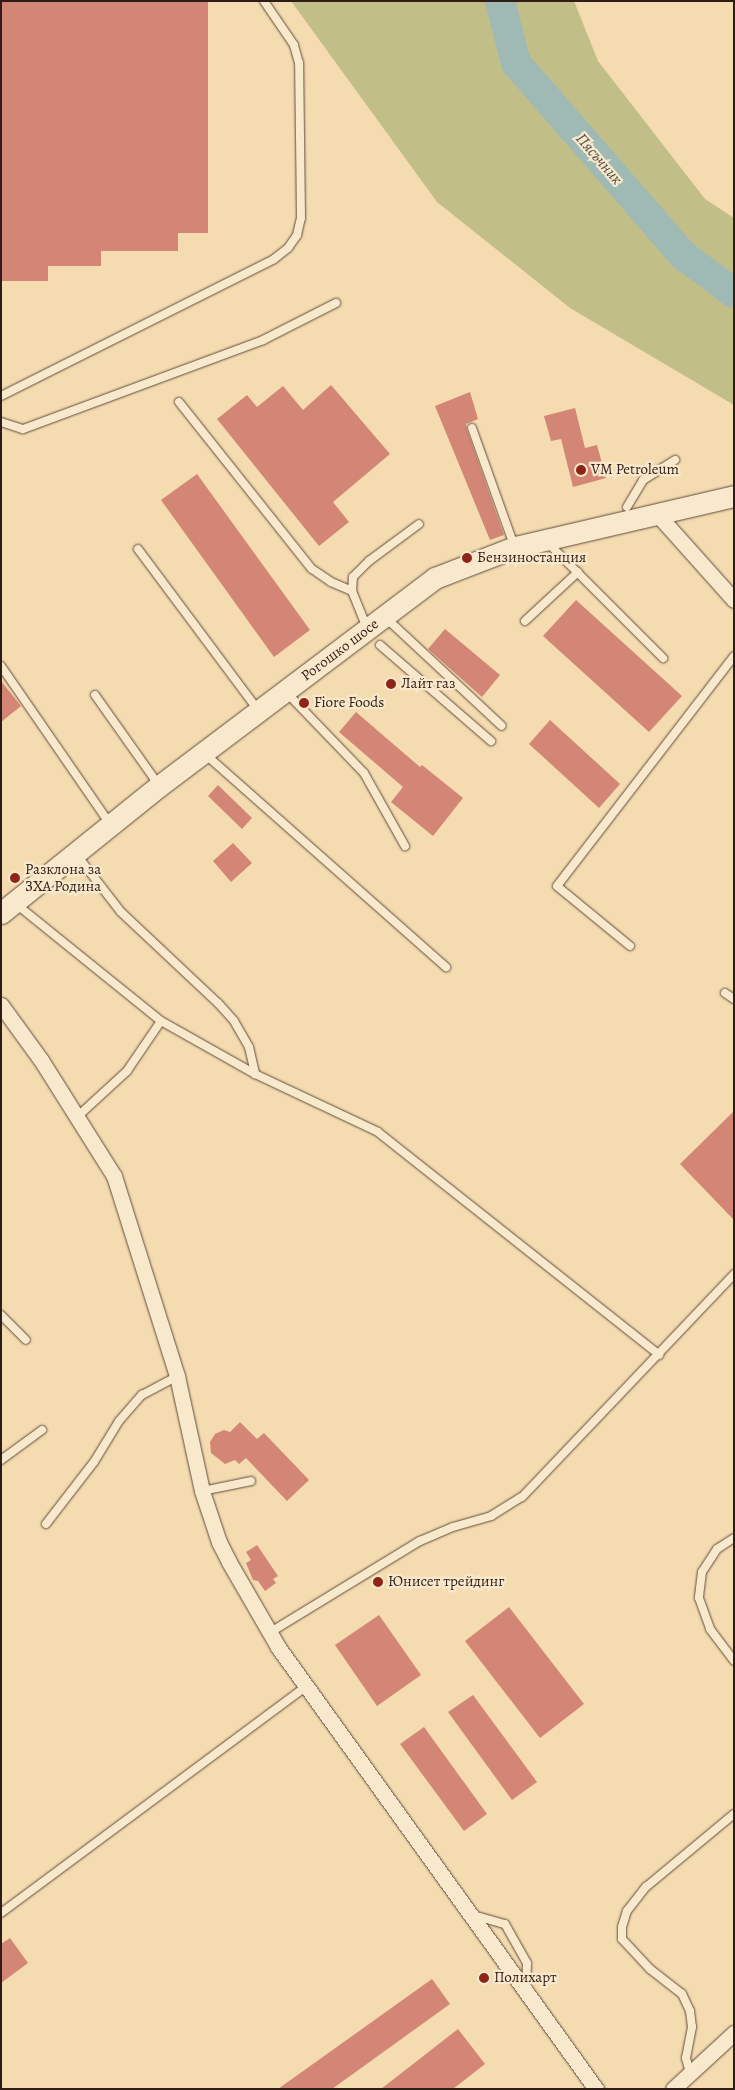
<!DOCTYPE html>
<html>
<head>
<meta charset="utf-8">
<style>
  body { margin:0 }
  #map { position:relative; width:735px; height:2090px; overflow:hidden; background:#f4dbb0; font-family:Alegreya,serif }
  div>[style] { position:absolute }
  .green>* { inset:0; background:#c2be87 }
  .river>* { height:30px; margin:-15px; padding:0 15px; transform-origin:15px; border-radius:15px; background:#9fb9b5 }
  .building>* { inset:0; background:#d38676 }
  .roads { filter:drop-shadow(0 0 1px #604c3c) drop-shadow(0 0 1px #604c3c) }
  .service>* { height:8px; margin:-4px; padding:0 4px; transform-origin:4px; border-radius:4px; background:#f8e8cc }
  .minor>* { height:15px; margin:-7.5px; padding:0 7.5px; transform-origin:7.5px; border-radius:7.5px; background:#f8e8cc }
  .secondary>* { height:21px; margin:-10.5px; padding:0 10.5px; transform-origin:10.5px; border-radius:10.5px; background:#f8e8cc }
  .dots>* { width:14px; height:14px; translate:-50% -50%; box-sizing:border-box; border:2px solid #f8e8cc; border-radius:50% }
  span { translate:-50% -50%; white-space:nowrap; text-align:center; line-height:1.15; -webkit-text-stroke:4.5px #f8e8cc; paint-order:stroke }
  .poi-label { font-size:15px; color:#2e1c16 }
  .left { translate:0 -50%; text-align:left }
  .street-label { font-size:15px; color:#2e1c16 }
  .water-label { font-size:16px; color:#504b46; font-style:italic }
  .frame { position:absolute; inset:0; border:2px solid #2e1c16; pointer-events:none }
</style>
</head>
<body>
<div id="map">
  <div class="green">
    <i style="clip-path:polygon(291px 1px,574px 1px,598px 61px,705px 199px,734px 218px,734px 405px,570px 308px,437px 202px)"></i>
  </div>
  <div class="river">
    <i style="left:500px;top:1px;width:64px;rotate:75.5deg"></i>
    <i style="left:516px;top:63px;width:256px;rotate:49deg"></i>
    <i style="left:684px;top:256px;width:62px;rotate:36.5deg"></i>
  </div>
  <div class="building">
    <i style="clip-path:polygon(1px 1px,208px 1px,208px 233px,178px 233px,178px 251px,101px 251px,101px 266px,48px 266px,48px 281px,1px 281px)"></i>
    <i style="clip-path:polygon(331px 385px,390px 454px,333px 502px,349px 522px,319px 546px,217px 419px,247px 395px,257px 407px,283px 386px,303px 410px)"></i>
    <i style="clip-path:polygon(470px 392px,478px 419px,466px 424px,467px 430px,504px 535px,490px 540px,435px 406px)"></i>
    <i style="clip-path:polygon(575px 408px,585px 448px,597px 445px,606px 478px,573px 487px,561px 439px,551px 441px,544px 416px)"></i>
    <i style="clip-path:polygon(197px 474px,310px 630px,274px 657px,161px 500px)"></i>
    <i style="clip-path:polygon(576px 600px,682px 696px,649px 732px,543px 636px)"></i>
    <i style="clip-path:polygon(445px 629px,500px 675px,482px 697px,428px 649px)"></i>
    <i style="clip-path:polygon(1px 681px,21px 706px,1px 722px)"></i>
    <i style="clip-path:polygon(356px 712px,420px 767px,422px 765px,463px 798px,433px 836px,391px 802px,403px 787px,339px 732px)"></i>
    <i style="clip-path:polygon(550px 720px,620px 784px,599px 808px,529px 744px)"></i>
    <i style="clip-path:polygon(218px 785px,252px 818px,242px 829px,208px 796px)"></i>
    <i style="clip-path:polygon(233px 843px,252px 863px,231px 882px,213px 861px)"></i>
    <i style="clip-path:polygon(734px 1111px,734px 1220px,680px 1164px)"></i>
    <i style="clip-path:polygon(240px 1422px,257px 1439px,264px 1433px,309px 1480px,287px 1501px,246px 1458px,239px 1464px,235px 1460px,225px 1464px,211px 1453px,210px 1442px,215px 1434px,224px 1430px,230px 1432px)"></i>
    <i style="clip-path:polygon(257px 1545px,278px 1576px,273px 1579px,276px 1583px,265px 1591px,258px 1581px,253px 1580px,246px 1563px,251px 1560px,246px 1552px)"></i>
    <i style="clip-path:polygon(509px 1607px,584px 1704px,540px 1738px,465px 1641px)"></i>
    <i style="clip-path:polygon(379px 1615px,421px 1675px,377px 1706px,335px 1645px)"></i>
    <i style="clip-path:polygon(473px 1695px,537px 1782px,512px 1800px,448px 1712px)"></i>
    <i style="clip-path:polygon(424px 1727px,487px 1814px,464px 1831px,400px 1744px)"></i>
    <i style="clip-path:polygon(10px 1938px,28px 1963px,1px 1983px,1px 1944px)"></i>
    <i style="clip-path:polygon(432px 1979px,450px 2004px,332px 2089px,278px 2089px)"></i>
    <i style="clip-path:polygon(458px 2029px,485px 2064px,453px 2089px,381px 2089px)"></i>
  </div>
  <div class="roads">
    <div class="service">
      <i style="left:1px;top:396px;width:305px;rotate:-26.6deg"></i>
      <i style="left:274px;top:259px;width:18px;rotate:-38deg"></i>
      <i style="left:288px;top:248px;width:16px;rotate:-55deg"></i>
      <i style="left:297px;top:235px;width:17px;rotate:-77deg"></i>
      <i style="left:301px;top:218px;width:155px;rotate:-90.7deg"></i>
      <i style="left:299px;top:63px;width:19px;rotate:-106deg"></i>
      <i style="left:294px;top:45px;width:53px;rotate:-124.3deg"></i>
      <i style="left:179px;top:402px;width:213px;rotate:51.5deg"></i>
      <i style="left:312px;top:569px;width:23px;rotate:34deg"></i>
      <i style="left:331px;top:582px;width:23px;rotate:23deg"></i>
      <i style="left:1px;top:422px;width:23px;rotate:18deg"></i>
      <i style="left:23px;top:429px;width:256px;rotate:-20.3deg"></i>
      <i style="left:263px;top:340px;width:82px;rotate:-26.9deg"></i>
      <i style="left:472px;top:428px;width:124px;rotate:70.3deg"></i>
      <i style="left:627px;top:507px;width:31px;rotate:-59deg"></i>
      <i style="left:643px;top:480px;width:38px;rotate:-32deg"></i>
      <i style="left:548px;top:543px;width:163px;rotate:45deg"></i>
      <i style="left:138px;top:549px;width:201px;rotate:53.3deg"></i>
      <i style="left:386px;top:618px;width:158px;rotate:43deg"></i>
      <i style="left:525px;top:621px;width:72px;rotate:-42.8deg"></i>
      <i style="left:367px;top:628px;width:40px;rotate:-112deg"></i>
      <i style="left:352px;top:591px;width:14px;rotate:-86deg"></i>
      <i style="left:353px;top:577px;width:23px;rotate:-45deg"></i>
      <i style="left:369px;top:561px;width:62px;rotate:-36.5deg"></i>
      <i style="left:380px;top:645px;width:147px;rotate:40.9deg"></i>
      <i style="left:1px;top:666px;width:192px;rotate:55.4deg"></i>
      <i style="left:287px;top:693px;width:111px;rotate:46.1deg"></i>
      <i style="left:364px;top:773px;width:84px;rotate:60.7deg"></i>
      <i style="left:95px;top:695px;width:109px;rotate:54.7deg"></i>
      <i style="left:205px;top:754px;width:322px;rotate:41.5deg"></i>
      <i style="left:76px;top:854px;width:73px;rotate:52.2deg"></i>
      <i style="left:121px;top:912px;width:133px;rotate:43.2deg"></i>
      <i style="left:218px;top:1003px;width:24px;rotate:48deg"></i>
      <i style="left:234px;top:1021px;width:30px;rotate:60deg"></i>
      <i style="left:249px;top:1047px;width:28px;rotate:77deg"></i>
      <i style="left:16px;top:904px;width:186px;rotate:38.9deg"></i>
      <i style="left:161px;top:1021px;width:108px;rotate:29.4deg"></i>
      <i style="left:255px;top:1074px;width:136px;rotate:25.2deg"></i>
      <i style="left:378px;top:1132px;width:359px;rotate:38.4deg"></i>
      <i style="left:630px;top:946px;width:94px;rotate:-140.6deg"></i>
      <i style="left:557px;top:886px;width:290px;rotate:-52.4deg"></i>
      <i style="left:725px;top:993px;width:11px;rotate:34deg"></i>
      <i style="left:77px;top:1117px;width:68px;rotate:-42.6deg"></i>
      <i style="left:127px;top:1071px;width:60px;rotate:-55.8deg"></i>
      <i style="left:1px;top:1315px;width:35px;rotate:45deg"></i>
      <i style="left:1px;top:1460px;width:51px;rotate:-36.2deg"></i>
      <i style="left:202px;top:1491px;width:50px;rotate:-11.5deg"></i>
      <i style="left:46px;top:1524px;width:78px;rotate:-52.3deg"></i>
      <i style="left:94px;top:1462px;width:48px;rotate:-58.6deg"></i>
      <i style="left:119px;top:1421px;width:35px;rotate:-49deg"></i>
      <i style="left:142px;top:1395px;width:40px;rotate:-28deg"></i>
      <i style="left:734px;top:1538px;width:20px;rotate:147deg"></i>
      <i style="left:717px;top:1549px;width:27px;rotate:123deg"></i>
      <i style="left:702px;top:1572px;width:26px;rotate:97deg"></i>
      <i style="left:699px;top:1598px;width:33px;rotate:70deg"></i>
      <i style="left:710px;top:1629px;width:40px;rotate:53deg"></i>
      <i style="left:269px;top:1633px;width:177px;rotate:-31.4deg"></i>
      <i style="left:420px;top:1541px;width:36px;rotate:-23deg"></i>
      <i style="left:453px;top:1527px;width:40px;rotate:-16deg"></i>
      <i style="left:491px;top:1516px;width:36px;rotate:-32deg"></i>
      <i style="left:522px;top:1497px;width:308px;rotate:-46.4deg"></i>
      <i style="left:1px;top:1913px;width:381px;rotate:-36.6deg"></i>
      <i style="left:473px;top:1915px;width:33px;rotate:16deg"></i>
      <i style="left:505px;top:1924px;width:45px;rotate:60.6deg"></i>
      <i style="left:527px;top:1963px;width:25px;rotate:92deg"></i>
      <i style="left:690px;top:2073px;width:16px;rotate:-105deg"></i>
      <i style="left:686px;top:2058px;width:32px;rotate:-79deg"></i>
      <i style="left:692px;top:2027px;width:16px;rotate:-97deg"></i>
      <i style="left:690px;top:2011px;width:19px;rotate:-115deg"></i>
      <i style="left:682px;top:1994px;width:41px;rotate:-142deg"></i>
      <i style="left:650px;top:1969px;width:41px;rotate:-133deg"></i>
      <i style="left:622px;top:1939px;width:12px;rotate:-90deg"></i>
      <i style="left:622px;top:1927px;width:17px;rotate:-73deg"></i>
      <i style="left:627px;top:1911px;width:31px;rotate:-52deg"></i>
      <i style="left:646px;top:1887px;width:114px;rotate:-39.7deg"></i>
    </div>
    <div class="minor">
      <i style="left:658px;top:515px;width:114px;rotate:48.2deg"></i>
      <i style="left:1px;top:1005px;width:68px;rotate:54deg"></i>
      <i style="left:41px;top:1060px;width:137px;rotate:57.8deg"></i>
      <i style="left:114px;top:1176px;width:210px;rotate:72.5deg"></i>
      <i style="left:177px;top:1376px;width:118px;rotate:77.7deg"></i>
      <i style="left:202px;top:1491px;width:54px;rotate:71.6deg"></i>
      <i style="left:219px;top:1542px;width:22px;rotate:63deg"></i>
      <i style="left:229px;top:1562px;width:98px;rotate:60deg"></i>
      <i style="left:278px;top:1647px;width:545px;rotate:54.27deg"></i>
      <i style="left:673px;top:2089px;width:83px;rotate:-42.6deg"></i>
    </div>
    <div class="secondary">
      <i style="left:1px;top:913px;width:203px;rotate:-38.8deg"></i>
      <i style="left:159px;top:786px;width:346px;rotate:-37deg"></i>
      <i style="left:435px;top:578px;width:86px;rotate:-21.2deg"></i>
      <i style="left:515px;top:547px;width:225px;rotate:-13.1deg"></i>
    </div>
  </div>
  <div class="dots">
    <i style="left:581px;top:470px;background:#8f2418"></i>
    <i style="left:467px;top:558px;background:#8f2418"></i>
    <i style="left:391px;top:684px;background:#8f2418"></i>
    <i style="left:304px;top:703px;background:#8f2418"></i>
    <i style="left:15px;top:878px;background:#8f2418"></i>
    <i style="left:378px;top:1582px;background:#8f2418"></i>
    <i style="left:484px;top:1978px;background:#8f2418"></i>
  </div>
  <div class="poi-label">
    <span class="left" style="left:591px;top:470px">VM Petroleum</span>
    <span class="left" style="left:477px;top:558px">Бензиностанция</span>
    <span class="left" style="left:401px;top:684px">Лайт газ</span>
    <span class="left" style="left:314px;top:703px">Fiore Foods</span>
    <span class="left" style="left:25px;top:878px">Разклона за<br>ЗХА Родина</span>
    <span class="left" style="left:388px;top:1582px">Юнисет трейдинг</span>
    <span class="left" style="left:494px;top:1978px">Полихарт</span>
  </div>
  <div class="street-label">
    <span style="left:340px;top:650px;rotate:-37deg">Рогошко шосе</span>
  </div>
  <div class="water-label">
    <span style="left:599px;top:159px;rotate:49deg">Пясъчник</span>
  </div>
  <div class="frame"></div>
</div>
</body>
</html>
